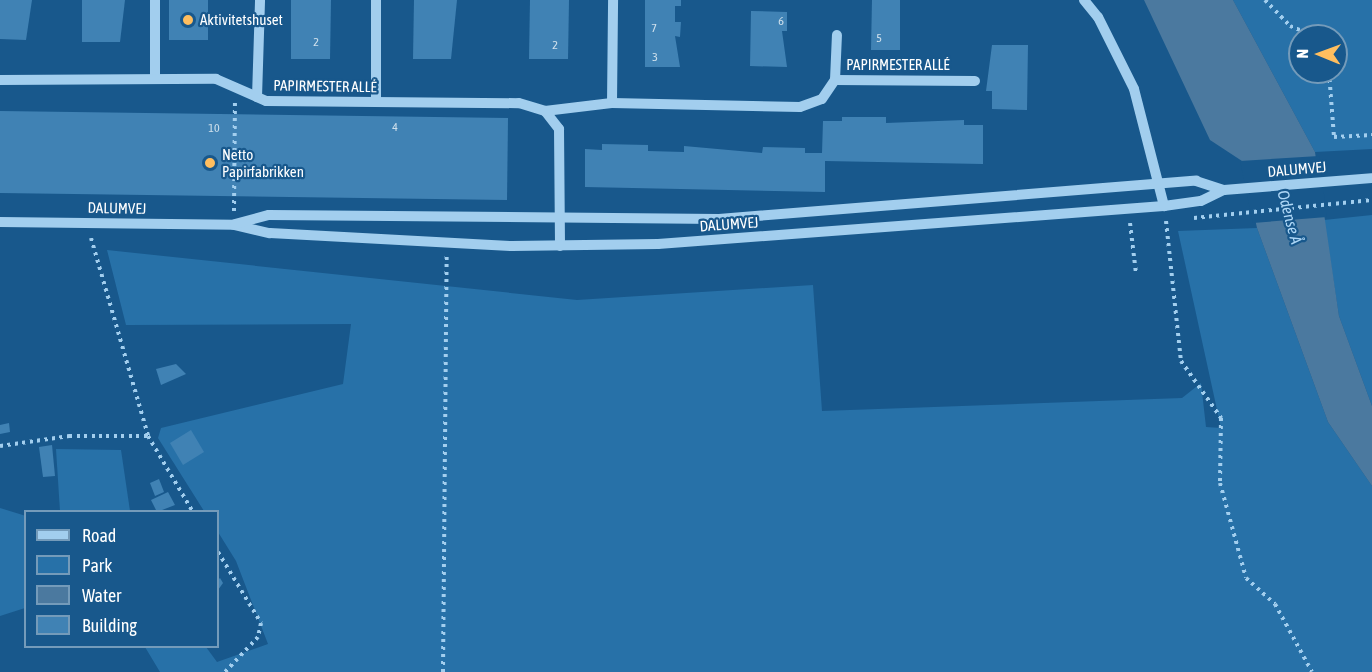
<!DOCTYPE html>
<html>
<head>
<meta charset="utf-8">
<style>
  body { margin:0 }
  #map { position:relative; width:1372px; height:672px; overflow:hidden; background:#18588c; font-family:"Asap Condensed",sans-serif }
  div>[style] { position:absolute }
  .green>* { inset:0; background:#2771a8 }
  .water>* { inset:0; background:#4b799f }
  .pier>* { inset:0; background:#18588c }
  .building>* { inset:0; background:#4082b4 }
  .path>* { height:4px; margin-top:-2px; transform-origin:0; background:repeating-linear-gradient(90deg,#a2ceee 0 3px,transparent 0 7.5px) }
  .minor>* { height:10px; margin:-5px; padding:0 5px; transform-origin:5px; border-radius:5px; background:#a2ceee }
  .dots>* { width:16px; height:16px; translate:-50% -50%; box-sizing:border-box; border:3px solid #18588c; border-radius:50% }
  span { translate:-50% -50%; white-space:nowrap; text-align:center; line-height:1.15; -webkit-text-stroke:4.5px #18588c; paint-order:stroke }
  .number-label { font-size:12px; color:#cfe0ec }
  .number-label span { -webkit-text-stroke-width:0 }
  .poi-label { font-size:15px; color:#fff }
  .left { translate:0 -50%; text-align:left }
  .street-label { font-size:15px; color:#fff }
  .water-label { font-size:16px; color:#aed7f6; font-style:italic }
  .legend { position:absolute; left:24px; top:510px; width:195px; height:138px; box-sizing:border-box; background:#18588c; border:2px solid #749bba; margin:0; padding:8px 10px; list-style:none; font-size:18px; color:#fff }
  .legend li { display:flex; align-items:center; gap:12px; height:30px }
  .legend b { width:30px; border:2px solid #749bba }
  .north { position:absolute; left:1288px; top:24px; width:60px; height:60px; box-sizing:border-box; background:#18588c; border:2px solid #749bba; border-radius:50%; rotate:271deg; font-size:16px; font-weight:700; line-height:24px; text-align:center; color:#fff }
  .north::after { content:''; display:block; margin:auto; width:21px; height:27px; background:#ffbe5f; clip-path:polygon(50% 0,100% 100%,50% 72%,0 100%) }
</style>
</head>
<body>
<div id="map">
  <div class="green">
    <i style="clip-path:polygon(evenodd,1233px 0,1372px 0,1372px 149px,1315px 152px,1233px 0,1300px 36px,1336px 36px,1336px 72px,1300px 72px,1300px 36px)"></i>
    <i style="clip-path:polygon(1372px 215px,1372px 406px,1339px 316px,1324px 220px)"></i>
    <i style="clip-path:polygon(1257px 228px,1328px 422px,1372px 486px,1372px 672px,160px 672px,145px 647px,206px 647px,217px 662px,268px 644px,236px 561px,218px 532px,218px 512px,204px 511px,158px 438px,161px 428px,343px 384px,351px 324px,126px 325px,107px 250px,577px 300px,813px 285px,822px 411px,1182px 398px,1201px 383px,1206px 427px,1221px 428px,1178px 231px)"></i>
    <i style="clip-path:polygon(56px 449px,121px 450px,130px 511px,60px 511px)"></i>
    <i style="clip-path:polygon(0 508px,26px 516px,25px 608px,0 616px)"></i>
  </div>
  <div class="water">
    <i style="clip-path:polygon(1144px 0,1233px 0,1315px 152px,1339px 316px,1372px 406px,1372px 486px,1328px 422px,1257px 228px,1242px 161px,1210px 140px)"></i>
  </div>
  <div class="pier">
    <i style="clip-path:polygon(1319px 156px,1327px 217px,1253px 223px,1240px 161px)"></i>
  </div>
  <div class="building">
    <i style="clip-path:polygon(0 0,32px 0,26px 40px,0 39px)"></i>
    <i style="clip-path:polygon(82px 0,125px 0,120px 42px,82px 42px)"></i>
    <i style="clip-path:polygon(169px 0,208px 0,208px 40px,169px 40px)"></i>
    <i style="clip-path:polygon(291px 0,331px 0,330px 59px,291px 59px)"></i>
    <i style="clip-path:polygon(414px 0,457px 0,451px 59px,413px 59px)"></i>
    <i style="clip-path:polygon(530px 0,569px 0,568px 59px,529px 59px)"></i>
    <i style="clip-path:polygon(645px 0,681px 0,681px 6px,675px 6px,675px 22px,681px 22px,680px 37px,675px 36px,680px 67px,645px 67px)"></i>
    <i style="clip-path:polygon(872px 0,900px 0,900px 50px,871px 50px)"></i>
    <i style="clip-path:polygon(751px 11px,787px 12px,787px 31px,782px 31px,787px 67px,750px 66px)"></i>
    <i style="clip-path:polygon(992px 45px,1028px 45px,1027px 110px,992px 109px,992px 91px,986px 91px)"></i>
    <i style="clip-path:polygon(0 111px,508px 118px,507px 200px,0 193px)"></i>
    <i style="clip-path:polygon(842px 117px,886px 117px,886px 123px,964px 120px,964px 125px,983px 125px,983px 164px,825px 161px,825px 192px,585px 187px,585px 149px,602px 150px,602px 144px,648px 145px,648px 151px,684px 152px,684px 146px,762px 153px,763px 147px,805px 148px,805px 153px,822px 153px,823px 121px,842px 121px)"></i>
    <i style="clip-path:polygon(176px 364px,186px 374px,161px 385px,156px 369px)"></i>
    <i style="clip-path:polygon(9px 423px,10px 432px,0 434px,0 425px)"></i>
    <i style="clip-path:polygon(191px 430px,204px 452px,183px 465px,170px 443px)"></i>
    <i style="clip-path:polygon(52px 445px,55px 476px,43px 477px,39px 447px)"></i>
    <i style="clip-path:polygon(159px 479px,164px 492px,155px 496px,150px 483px)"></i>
    <i style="clip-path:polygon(168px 492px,175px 505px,157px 512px,151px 500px)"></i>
    <i style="clip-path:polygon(220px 578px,223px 583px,218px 590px,218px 580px)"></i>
  </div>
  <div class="path">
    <i style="left:1265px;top:0;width:36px;rotate:46deg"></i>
    <i style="left:1290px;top:26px;width:27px;rotate:22deg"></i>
    <i style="left:1329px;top:72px;width:65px;rotate:85.6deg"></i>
    <i style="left:1334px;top:137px;width:38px;rotate:-3deg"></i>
    <i style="left:234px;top:211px;width:110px;rotate:-89.5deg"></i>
    <i style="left:1194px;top:218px;width:179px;rotate:-5.8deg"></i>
    <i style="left:1166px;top:221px;width:141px;rotate:83.9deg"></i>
    <i style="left:1181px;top:361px;width:70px;rotate:54.9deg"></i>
    <i style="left:1221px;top:418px;width:65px;rotate:90.9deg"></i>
    <i style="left:1220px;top:483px;width:98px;rotate:74.7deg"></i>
    <i style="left:1246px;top:578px;width:39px;rotate:42deg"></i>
    <i style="left:1275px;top:604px;width:77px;rotate:61.4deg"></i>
    <i style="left:1130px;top:223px;width:50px;rotate:83.2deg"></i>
    <i style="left:91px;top:238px;width:206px;rotate:73.9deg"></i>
    <i style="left:148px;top:436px;width:88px;rotate:59.4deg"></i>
    <i style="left:0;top:446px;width:70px;rotate:-8.2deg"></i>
    <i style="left:69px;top:436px;width:79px"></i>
    <i style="left:218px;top:552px;width:83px;rotate:58.8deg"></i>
    <i style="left:261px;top:623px;width:14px;rotate:102deg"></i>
    <i style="left:258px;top:637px;width:48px;rotate:133.3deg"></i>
    <i style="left:443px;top:672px;width:417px;rotate:-89.5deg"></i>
  </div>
  <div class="minor">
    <i style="left:1084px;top:0;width:22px;rotate:51deg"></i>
    <i style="left:1098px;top:17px;width:80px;rotate:63.4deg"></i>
    <i style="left:1134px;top:89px;width:121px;rotate:75.6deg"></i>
    <i style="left:155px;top:78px;width:78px;rotate:-90deg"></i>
    <i style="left:0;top:80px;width:216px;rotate:-0.3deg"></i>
    <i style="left:216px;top:79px;width:55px;rotate:23.7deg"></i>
    <i style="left:266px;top:101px;width:253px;rotate:0.5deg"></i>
    <i style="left:519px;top:103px;width:27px;rotate:17deg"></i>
    <i style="left:545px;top:111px;width:23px;rotate:52deg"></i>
    <i style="left:559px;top:129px;width:117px;rotate:89.5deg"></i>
    <i style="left:835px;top:80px;width:45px;rotate:-87.5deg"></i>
    <i style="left:257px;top:97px;width:97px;rotate:-88.2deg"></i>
    <i style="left:376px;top:102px;width:102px;rotate:-90deg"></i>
    <i style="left:612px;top:103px;width:103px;rotate:-89.4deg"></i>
    <i style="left:545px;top:111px;width:67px;rotate:-6.8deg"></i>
    <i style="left:612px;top:103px;width:188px;rotate:1.2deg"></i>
    <i style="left:800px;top:107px;width:23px;rotate:-20deg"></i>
    <i style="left:822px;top:99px;width:23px;rotate:-56deg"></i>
    <i style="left:835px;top:80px;width:140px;rotate:0.4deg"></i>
    <i style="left:0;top:222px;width:234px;rotate:0.7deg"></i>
    <i style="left:234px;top:225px;width:37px;rotate:13deg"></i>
    <i style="left:270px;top:233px;width:242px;rotate:3.1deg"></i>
    <i style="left:512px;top:246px;width:146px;rotate:-0.8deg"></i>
    <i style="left:658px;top:244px;width:507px;rotate:-4.29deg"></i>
    <i style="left:1164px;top:206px;width:37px;rotate:-8deg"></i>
    <i style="left:1201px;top:201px;width:25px;rotate:-26deg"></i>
    <i style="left:1224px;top:190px;width:148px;rotate:-4.6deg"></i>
    <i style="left:235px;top:224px;width:35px;rotate:-15deg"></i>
    <i style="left:269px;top:215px;width:450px;rotate:0.5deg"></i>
    <i style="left:719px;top:219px;width:479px;rotate:-4.6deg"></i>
    <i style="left:1196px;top:181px;width:29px;rotate:18deg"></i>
  </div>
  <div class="dots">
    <i style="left:188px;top:20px;background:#ffbe5f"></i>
    <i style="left:210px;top:163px;background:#ffbe5f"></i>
  </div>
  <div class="number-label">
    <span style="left:781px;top:22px">6</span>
    <span style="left:654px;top:29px">7</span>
    <span style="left:879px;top:39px">5</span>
    <span style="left:316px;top:43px">2</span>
    <span style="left:555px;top:46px">2</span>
    <span style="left:655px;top:58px">3</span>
    <span style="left:395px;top:128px">4</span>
    <span style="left:214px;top:129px">10</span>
  </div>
  <div class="poi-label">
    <span class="left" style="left:200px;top:20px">Aktivitetshuset</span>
    <span class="left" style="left:222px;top:163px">Netto<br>Papirfabrikken</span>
  </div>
  <div class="street-label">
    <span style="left:898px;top:65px">PAPIRMESTER ALLÉ</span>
    <span style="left:325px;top:86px;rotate:1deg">PAPIRMESTER ALLÉ</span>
    <span style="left:1297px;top:169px;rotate:-5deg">DALUMVEJ</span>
    <span style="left:117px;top:208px;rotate:1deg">DALUMVEJ</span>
    <span style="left:729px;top:224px;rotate:-4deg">DALUMVEJ</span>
  </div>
  <div class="water-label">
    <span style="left:1290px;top:217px;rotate:75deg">Odense Å</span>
  </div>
  <ul class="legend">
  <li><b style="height:8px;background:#a2ceee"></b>Road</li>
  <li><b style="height:16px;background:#2771a8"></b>Park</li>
  <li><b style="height:16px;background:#4b799f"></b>Water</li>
  <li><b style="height:16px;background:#4082b4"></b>Building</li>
  </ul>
  <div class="north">N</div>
</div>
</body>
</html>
